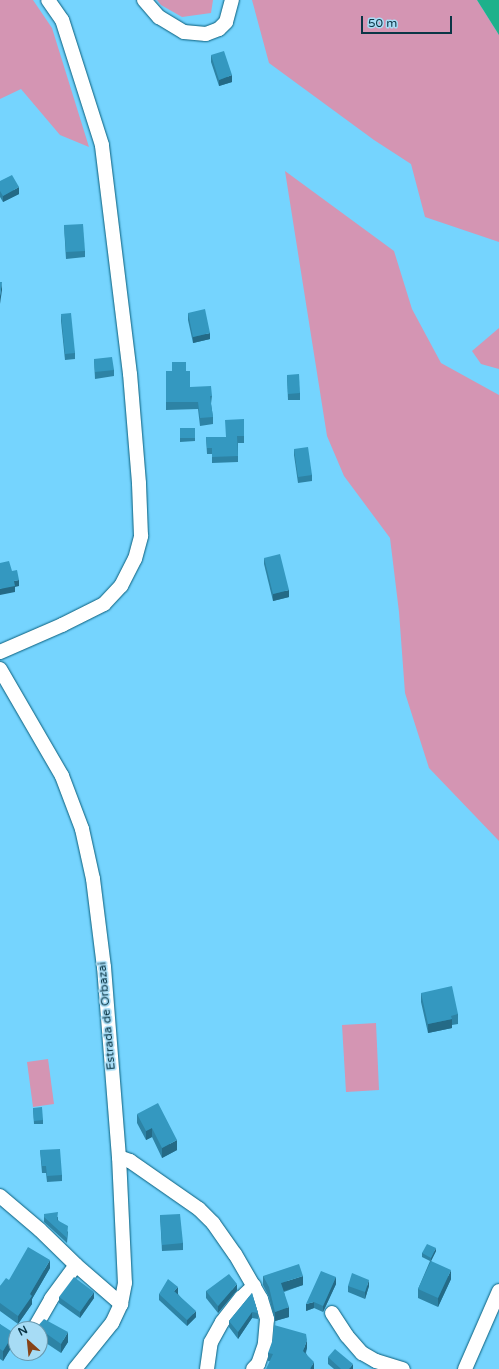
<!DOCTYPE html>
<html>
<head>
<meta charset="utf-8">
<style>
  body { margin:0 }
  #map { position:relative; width:499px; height:1369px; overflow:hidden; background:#75d4fe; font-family:"Varela Round",sans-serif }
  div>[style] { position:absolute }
  .green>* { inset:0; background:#d495b3 }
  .water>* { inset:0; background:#1eb18b }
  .roads { filter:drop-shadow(0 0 1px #095e7c) drop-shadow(0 0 1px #095e7c) }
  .minor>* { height:14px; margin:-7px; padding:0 7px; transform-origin:7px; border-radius:7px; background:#fff }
  .wall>* { inset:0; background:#2d83a5 }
  .shaded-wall>* { inset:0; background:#246a86 }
  .building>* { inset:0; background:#3498c0 }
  span { translate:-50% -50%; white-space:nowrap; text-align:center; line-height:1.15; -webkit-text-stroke:3.5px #a7dcf5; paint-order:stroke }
  .street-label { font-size:12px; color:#0a3545 }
  .north { position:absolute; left:8px; top:1321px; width:40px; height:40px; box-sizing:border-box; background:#a7dcf5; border:1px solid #6899af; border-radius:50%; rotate:333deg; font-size:11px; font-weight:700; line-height:16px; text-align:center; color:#0a3545 }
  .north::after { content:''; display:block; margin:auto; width:14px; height:18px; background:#874317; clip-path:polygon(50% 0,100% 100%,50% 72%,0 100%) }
  .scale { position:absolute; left:361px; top:16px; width:91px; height:18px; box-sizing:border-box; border:2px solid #0a3545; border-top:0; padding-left:5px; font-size:12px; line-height:14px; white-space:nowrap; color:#0a3545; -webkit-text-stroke:3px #a7dcf5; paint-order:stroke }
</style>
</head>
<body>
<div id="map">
  <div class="green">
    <i style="clip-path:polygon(0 0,33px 0,52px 28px,89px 147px,60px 135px,21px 89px,0 99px)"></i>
    <i style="clip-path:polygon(157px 0,213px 0,211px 13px,182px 17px,161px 5px)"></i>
    <i style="clip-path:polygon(252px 0,477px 0,499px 35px,499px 242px,425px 217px,411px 164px,374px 140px,269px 63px)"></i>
    <i style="clip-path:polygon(285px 171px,394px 251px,412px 309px,441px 363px,499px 395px,499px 841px,429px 768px,405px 693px,399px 612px,390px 538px,344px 476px,327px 436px)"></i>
    <i style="clip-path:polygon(499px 328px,499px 369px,481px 364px,472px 351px)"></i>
    <i style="clip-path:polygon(376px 1023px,379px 1090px,346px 1092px,342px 1025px)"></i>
    <i style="clip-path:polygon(48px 1059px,54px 1104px,33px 1107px,27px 1062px)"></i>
  </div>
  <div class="water">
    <i style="clip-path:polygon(477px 0,499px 0,499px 35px)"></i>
  </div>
  <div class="roads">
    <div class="minor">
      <i style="left:144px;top:0;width:23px;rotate:49deg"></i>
      <i style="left:159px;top:17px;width:29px;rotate:31deg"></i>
      <i style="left:184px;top:32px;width:22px;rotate:5deg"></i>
      <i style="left:206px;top:34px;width:14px;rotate:-21deg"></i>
      <i style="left:219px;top:29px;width:10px;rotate:-45deg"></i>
      <i style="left:226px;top:22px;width:23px;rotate:-75deg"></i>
      <i style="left:0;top:652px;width:68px;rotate:-23.5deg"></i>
      <i style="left:62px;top:625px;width:47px;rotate:-26.6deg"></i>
      <i style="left:104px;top:604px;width:25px;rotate:-47deg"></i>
      <i style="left:121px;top:586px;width:30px;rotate:-63deg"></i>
      <i style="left:135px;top:559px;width:24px;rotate:-75deg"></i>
      <i style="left:141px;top:536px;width:53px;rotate:-92.2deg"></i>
      <i style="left:139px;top:483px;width:109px;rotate:-94.7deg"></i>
      <i style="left:130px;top:374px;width:231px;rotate:-97deg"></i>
      <i style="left:102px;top:145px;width:131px;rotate:-107.7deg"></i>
      <i style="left:62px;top:20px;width:24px;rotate:-125deg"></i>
      <i style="left:0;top:669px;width:124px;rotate:59.9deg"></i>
      <i style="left:62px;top:776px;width:57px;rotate:69.3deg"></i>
      <i style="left:82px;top:829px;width:51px;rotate:77.6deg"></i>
      <i style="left:93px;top:879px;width:89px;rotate:82.9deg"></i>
      <i style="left:104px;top:967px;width:191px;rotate:85.5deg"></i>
      <i style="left:119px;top:1157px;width:126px;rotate:87.3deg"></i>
      <i style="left:125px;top:1283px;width:21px;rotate:101deg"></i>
      <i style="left:121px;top:1304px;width:21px;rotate:115deg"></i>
      <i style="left:112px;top:1323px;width:59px;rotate:128.8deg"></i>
      <i style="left:119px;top:1157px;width:12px;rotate:20deg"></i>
      <i style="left:130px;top:1161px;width:84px;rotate:34.8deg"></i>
      <i style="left:199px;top:1209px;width:20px;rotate:45deg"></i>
      <i style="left:213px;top:1223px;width:38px;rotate:55deg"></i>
      <i style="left:235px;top:1254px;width:52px;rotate:60deg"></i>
      <i style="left:261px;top:1299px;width:21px;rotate:73deg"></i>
      <i style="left:267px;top:1319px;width:25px;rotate:95deg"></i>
      <i style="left:265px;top:1344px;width:21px;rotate:109deg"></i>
      <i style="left:258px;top:1364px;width:7px;rotate:135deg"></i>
      <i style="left:0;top:1196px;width:52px;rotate:40.4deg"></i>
      <i style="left:40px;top:1230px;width:50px;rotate:44.2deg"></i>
      <i style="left:76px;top:1265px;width:60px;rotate:40.9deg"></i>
      <i style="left:332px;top:1313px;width:27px;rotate:57deg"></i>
      <i style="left:347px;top:1336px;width:23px;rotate:49deg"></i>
      <i style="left:362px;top:1353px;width:16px;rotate:30deg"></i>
      <i style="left:376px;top:1361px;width:28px;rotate:17deg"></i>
      <i style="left:34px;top:1329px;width:34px;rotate:-60deg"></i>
      <i style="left:51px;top:1299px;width:42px;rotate:-53.7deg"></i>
      <i style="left:207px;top:1369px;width:27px;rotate:-82deg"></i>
      <i style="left:211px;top:1342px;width:23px;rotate:-61deg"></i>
      <i style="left:222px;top:1322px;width:31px;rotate:-52deg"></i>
      <i style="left:241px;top:1298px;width:18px;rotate:-43deg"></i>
      <i style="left:465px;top:1369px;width:85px;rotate:-66.4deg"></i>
    </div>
  </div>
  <div class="wall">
    <i style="clip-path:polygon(211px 55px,232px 82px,219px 86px,211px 62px)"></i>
    <i style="clip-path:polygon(0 181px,19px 194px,3px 202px,0 197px)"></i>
    <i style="clip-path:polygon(64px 225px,85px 251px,85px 257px,66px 259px)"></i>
    <i style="clip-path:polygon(188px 313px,210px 339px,193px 343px,188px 320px)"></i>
    <i style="clip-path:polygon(61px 314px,75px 353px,75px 359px,65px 360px,61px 321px)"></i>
    <i style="clip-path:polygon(94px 359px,114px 370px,114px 376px,95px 379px)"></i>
    <i style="clip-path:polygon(166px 371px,186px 371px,190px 387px,212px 396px,211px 404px,213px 417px,213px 424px,200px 426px,198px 409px,166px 410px)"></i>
    <i style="clip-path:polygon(287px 375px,300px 393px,300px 400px,288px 400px)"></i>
    <i style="clip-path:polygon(244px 419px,244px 443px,238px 443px,238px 462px,212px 463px,212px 454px,207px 454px,206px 437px,226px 437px)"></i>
    <i style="clip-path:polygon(180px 428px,195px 428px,195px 441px,180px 442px)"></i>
    <i style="clip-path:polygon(294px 449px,312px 475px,312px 481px,298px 483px,294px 455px)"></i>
    <i style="clip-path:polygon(264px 558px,289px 597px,273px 601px,264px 564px)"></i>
    <i style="clip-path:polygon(421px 993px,458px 1014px,458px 1024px,452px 1025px,452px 1028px,428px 1033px,421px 1002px)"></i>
    <i style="clip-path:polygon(33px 1108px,43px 1120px,43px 1124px,34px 1124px)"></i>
    <i style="clip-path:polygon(137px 1114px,177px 1150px,162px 1158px,152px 1137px,146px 1140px,137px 1123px)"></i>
    <i style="clip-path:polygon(40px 1150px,62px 1175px,62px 1181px,47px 1182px,46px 1173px,42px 1173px)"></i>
    <i style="clip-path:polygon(44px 1214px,58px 1217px,58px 1220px,68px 1232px,67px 1243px,44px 1222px)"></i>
    <i style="clip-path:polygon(160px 1215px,183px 1243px,183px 1250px,162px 1251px)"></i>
    <i style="clip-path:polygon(436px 1251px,431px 1261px,451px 1279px,438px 1307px,418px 1298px,418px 1289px,430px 1261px,422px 1257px,422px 1253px)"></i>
    <i style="clip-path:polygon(50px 1268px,32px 1299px,32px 1304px,18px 1324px,0 1311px,0 1286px,9px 1280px)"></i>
    <i style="clip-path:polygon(263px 1276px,303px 1285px,284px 1292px,289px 1317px,275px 1321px,269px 1297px,263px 1285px)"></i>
    <i style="clip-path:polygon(336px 1277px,336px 1284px,323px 1312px,314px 1308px,306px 1311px)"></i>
    <i style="clip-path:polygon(348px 1286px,369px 1286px,365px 1299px,348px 1292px)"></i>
    <i style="clip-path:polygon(237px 1290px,218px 1313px,206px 1298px,206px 1291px)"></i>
    <i style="clip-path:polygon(252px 1293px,258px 1313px,258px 1319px,252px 1318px,238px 1339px,229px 1327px,229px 1321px)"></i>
    <i style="clip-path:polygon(159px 1294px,178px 1294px,196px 1317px,187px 1326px,159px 1300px)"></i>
    <i style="clip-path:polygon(59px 1297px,94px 1298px,80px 1318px,59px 1303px)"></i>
    <i style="clip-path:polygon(0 1324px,14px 1343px,3px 1361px,0 1359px)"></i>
    <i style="clip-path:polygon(37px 1327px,68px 1342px,61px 1353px,40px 1339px,40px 1329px,37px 1329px)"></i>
    <i style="clip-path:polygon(307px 1348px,306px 1353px,314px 1369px,268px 1361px,268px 1353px)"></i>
    <i style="clip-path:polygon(328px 1357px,353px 1369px,334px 1369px,328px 1364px)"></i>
  </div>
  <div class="shaded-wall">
    <i style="clip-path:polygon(232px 75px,232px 82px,219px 86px,219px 80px)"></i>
    <i style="clip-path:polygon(19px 187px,19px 194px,3px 202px,3px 196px)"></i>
    <i style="clip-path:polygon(2px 282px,2px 290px,0 304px,0 296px)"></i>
    <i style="clip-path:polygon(210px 333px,210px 339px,193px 343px,193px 337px)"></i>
    <i style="clip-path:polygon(19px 580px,19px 586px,15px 587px,15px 592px,0 595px,0 589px,14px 581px)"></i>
    <i style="clip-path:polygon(289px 590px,289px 597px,273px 601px,273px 594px)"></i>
    <i style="clip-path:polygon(452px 1019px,452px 1028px,428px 1033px,428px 1024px)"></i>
    <i style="clip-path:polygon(152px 1128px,152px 1137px,146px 1140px,146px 1131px)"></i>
    <i style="clip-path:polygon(177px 1140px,177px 1150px,162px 1158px,162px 1148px)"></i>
    <i style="clip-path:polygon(436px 1248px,436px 1251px,431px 1261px,431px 1258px)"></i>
    <i style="clip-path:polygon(50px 1260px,50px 1268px,32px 1299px,32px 1304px,18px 1324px,18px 1316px,30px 1294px)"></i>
    <i style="clip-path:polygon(451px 1270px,451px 1279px,438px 1307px,438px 1298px)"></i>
    <i style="clip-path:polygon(303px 1276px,303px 1285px,281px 1292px,281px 1283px)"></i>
    <i style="clip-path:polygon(336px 1277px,336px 1284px,323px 1312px,323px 1306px)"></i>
    <i style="clip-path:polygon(369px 1280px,369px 1286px,365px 1299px,365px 1292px)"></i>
    <i style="clip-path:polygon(237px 1284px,237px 1290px,218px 1313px,218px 1306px)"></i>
    <i style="clip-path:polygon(178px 1287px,178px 1294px,174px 1297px,174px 1291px)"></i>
    <i style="clip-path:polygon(94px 1292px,94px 1298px,80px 1318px,80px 1312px)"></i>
    <i style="clip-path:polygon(314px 1302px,314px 1308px,306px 1311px,306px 1304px)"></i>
    <i style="clip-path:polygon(289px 1307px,289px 1317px,275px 1321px,275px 1312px)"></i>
    <i style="clip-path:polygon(196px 1311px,196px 1317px,187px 1326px,187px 1320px)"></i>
    <i style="clip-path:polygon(252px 1312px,252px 1318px,238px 1339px,238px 1332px)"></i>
    <i style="clip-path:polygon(68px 1332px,68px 1342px,61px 1353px,61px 1344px)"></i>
    <i style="clip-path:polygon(14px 1333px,14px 1343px,3px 1361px,3px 1351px)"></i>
    <i style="clip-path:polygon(307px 1340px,307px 1348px,303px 1359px,303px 1351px)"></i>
    <i style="clip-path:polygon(314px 1362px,314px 1369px,310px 1369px)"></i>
    <i style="clip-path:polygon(353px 1364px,353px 1369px,349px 1369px)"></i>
  </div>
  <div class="building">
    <i style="clip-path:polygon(224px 51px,232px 75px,219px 80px,211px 55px)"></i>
    <i style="clip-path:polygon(12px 175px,19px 187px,3px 196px,0 191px,0 181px)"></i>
    <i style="clip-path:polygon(83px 224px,85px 251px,66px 252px,64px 225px)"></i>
    <i style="clip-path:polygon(0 282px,2px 282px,0 296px)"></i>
    <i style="clip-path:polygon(205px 309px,210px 333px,193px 337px,188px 313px)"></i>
    <i style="clip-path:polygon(71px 313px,75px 353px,65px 354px,61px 314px)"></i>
    <i style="clip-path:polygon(112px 357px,114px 370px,95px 372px,94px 359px)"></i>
    <i style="clip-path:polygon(172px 362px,186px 362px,186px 371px,190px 371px,190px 387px,211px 386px,212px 396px,210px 396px,213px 417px,200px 418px,198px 402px,166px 402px,166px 371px,172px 371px)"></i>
    <i style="clip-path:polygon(299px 374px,300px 393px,288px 394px,287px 375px)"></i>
    <i style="clip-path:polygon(244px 419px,244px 436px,237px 436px,238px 456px,212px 457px,212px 448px,207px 448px,206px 437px,226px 437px,225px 420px)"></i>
    <i style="clip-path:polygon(180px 428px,195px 428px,195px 438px,180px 438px)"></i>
    <i style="clip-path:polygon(308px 447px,312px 475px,298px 477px,294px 449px)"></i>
    <i style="clip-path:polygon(280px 554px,289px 590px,273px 594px,264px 558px)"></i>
    <i style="clip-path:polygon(9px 561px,12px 571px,17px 570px,19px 580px,14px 581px,15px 586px,0 589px,0 563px)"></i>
    <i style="clip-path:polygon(452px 986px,458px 1014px,451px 1016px,452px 1019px,428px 1024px,421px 993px)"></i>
    <i style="clip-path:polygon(158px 1103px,177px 1140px,162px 1148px,152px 1128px,146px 1131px,137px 1114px)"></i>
    <i style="clip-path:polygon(42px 1107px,43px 1120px,34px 1121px,33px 1108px)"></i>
    <i style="clip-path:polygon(60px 1149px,62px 1175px,47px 1176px,46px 1166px,42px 1166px,40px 1150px)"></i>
    <i style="clip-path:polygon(58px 1212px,57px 1220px,68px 1226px,67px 1238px,44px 1217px,44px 1214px)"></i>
    <i style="clip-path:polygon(180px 1214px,183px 1243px,162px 1245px,160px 1215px)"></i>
    <i style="clip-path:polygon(427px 1244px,436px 1248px,431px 1258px,422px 1253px)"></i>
    <i style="clip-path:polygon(28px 1247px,50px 1260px,30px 1294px,32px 1296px,18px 1316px,0 1303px,0 1286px,6px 1278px,9px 1280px)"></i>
    <i style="clip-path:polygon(431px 1261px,451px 1270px,438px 1298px,418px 1289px)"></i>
    <i style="clip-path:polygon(299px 1264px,303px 1276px,281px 1283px,289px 1307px,275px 1312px,269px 1287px,263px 1276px)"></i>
    <i style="clip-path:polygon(321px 1271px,336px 1277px,323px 1306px,314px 1302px,306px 1304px)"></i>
    <i style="clip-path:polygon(352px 1273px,369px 1280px,365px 1292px,348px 1286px)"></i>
    <i style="clip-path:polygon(229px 1274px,237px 1284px,218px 1306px,206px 1291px)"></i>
    <i style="clip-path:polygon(74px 1277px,94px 1292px,80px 1312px,59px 1297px)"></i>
    <i style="clip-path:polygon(168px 1279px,178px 1287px,174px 1291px,196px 1311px,187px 1320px,159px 1294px)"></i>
    <i style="clip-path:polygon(252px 1293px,258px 1313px,252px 1312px,238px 1332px,229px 1321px)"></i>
    <i style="clip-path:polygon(44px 1319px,68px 1332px,61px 1344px,37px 1327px)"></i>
    <i style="clip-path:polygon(0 1324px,14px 1333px,3px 1351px,0 1349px)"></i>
    <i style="clip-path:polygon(274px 1325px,306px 1334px,307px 1340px,303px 1351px,314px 1362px,310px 1369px,266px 1369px,273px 1354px,268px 1353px,273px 1339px)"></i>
    <i style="clip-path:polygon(335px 1349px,353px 1364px,349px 1369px,341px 1369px,328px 1357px)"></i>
  </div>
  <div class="street-label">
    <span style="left:107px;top:1016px;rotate:-95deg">Estrada de Orbazai</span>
  </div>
  <div class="north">N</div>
  <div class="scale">50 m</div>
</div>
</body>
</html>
